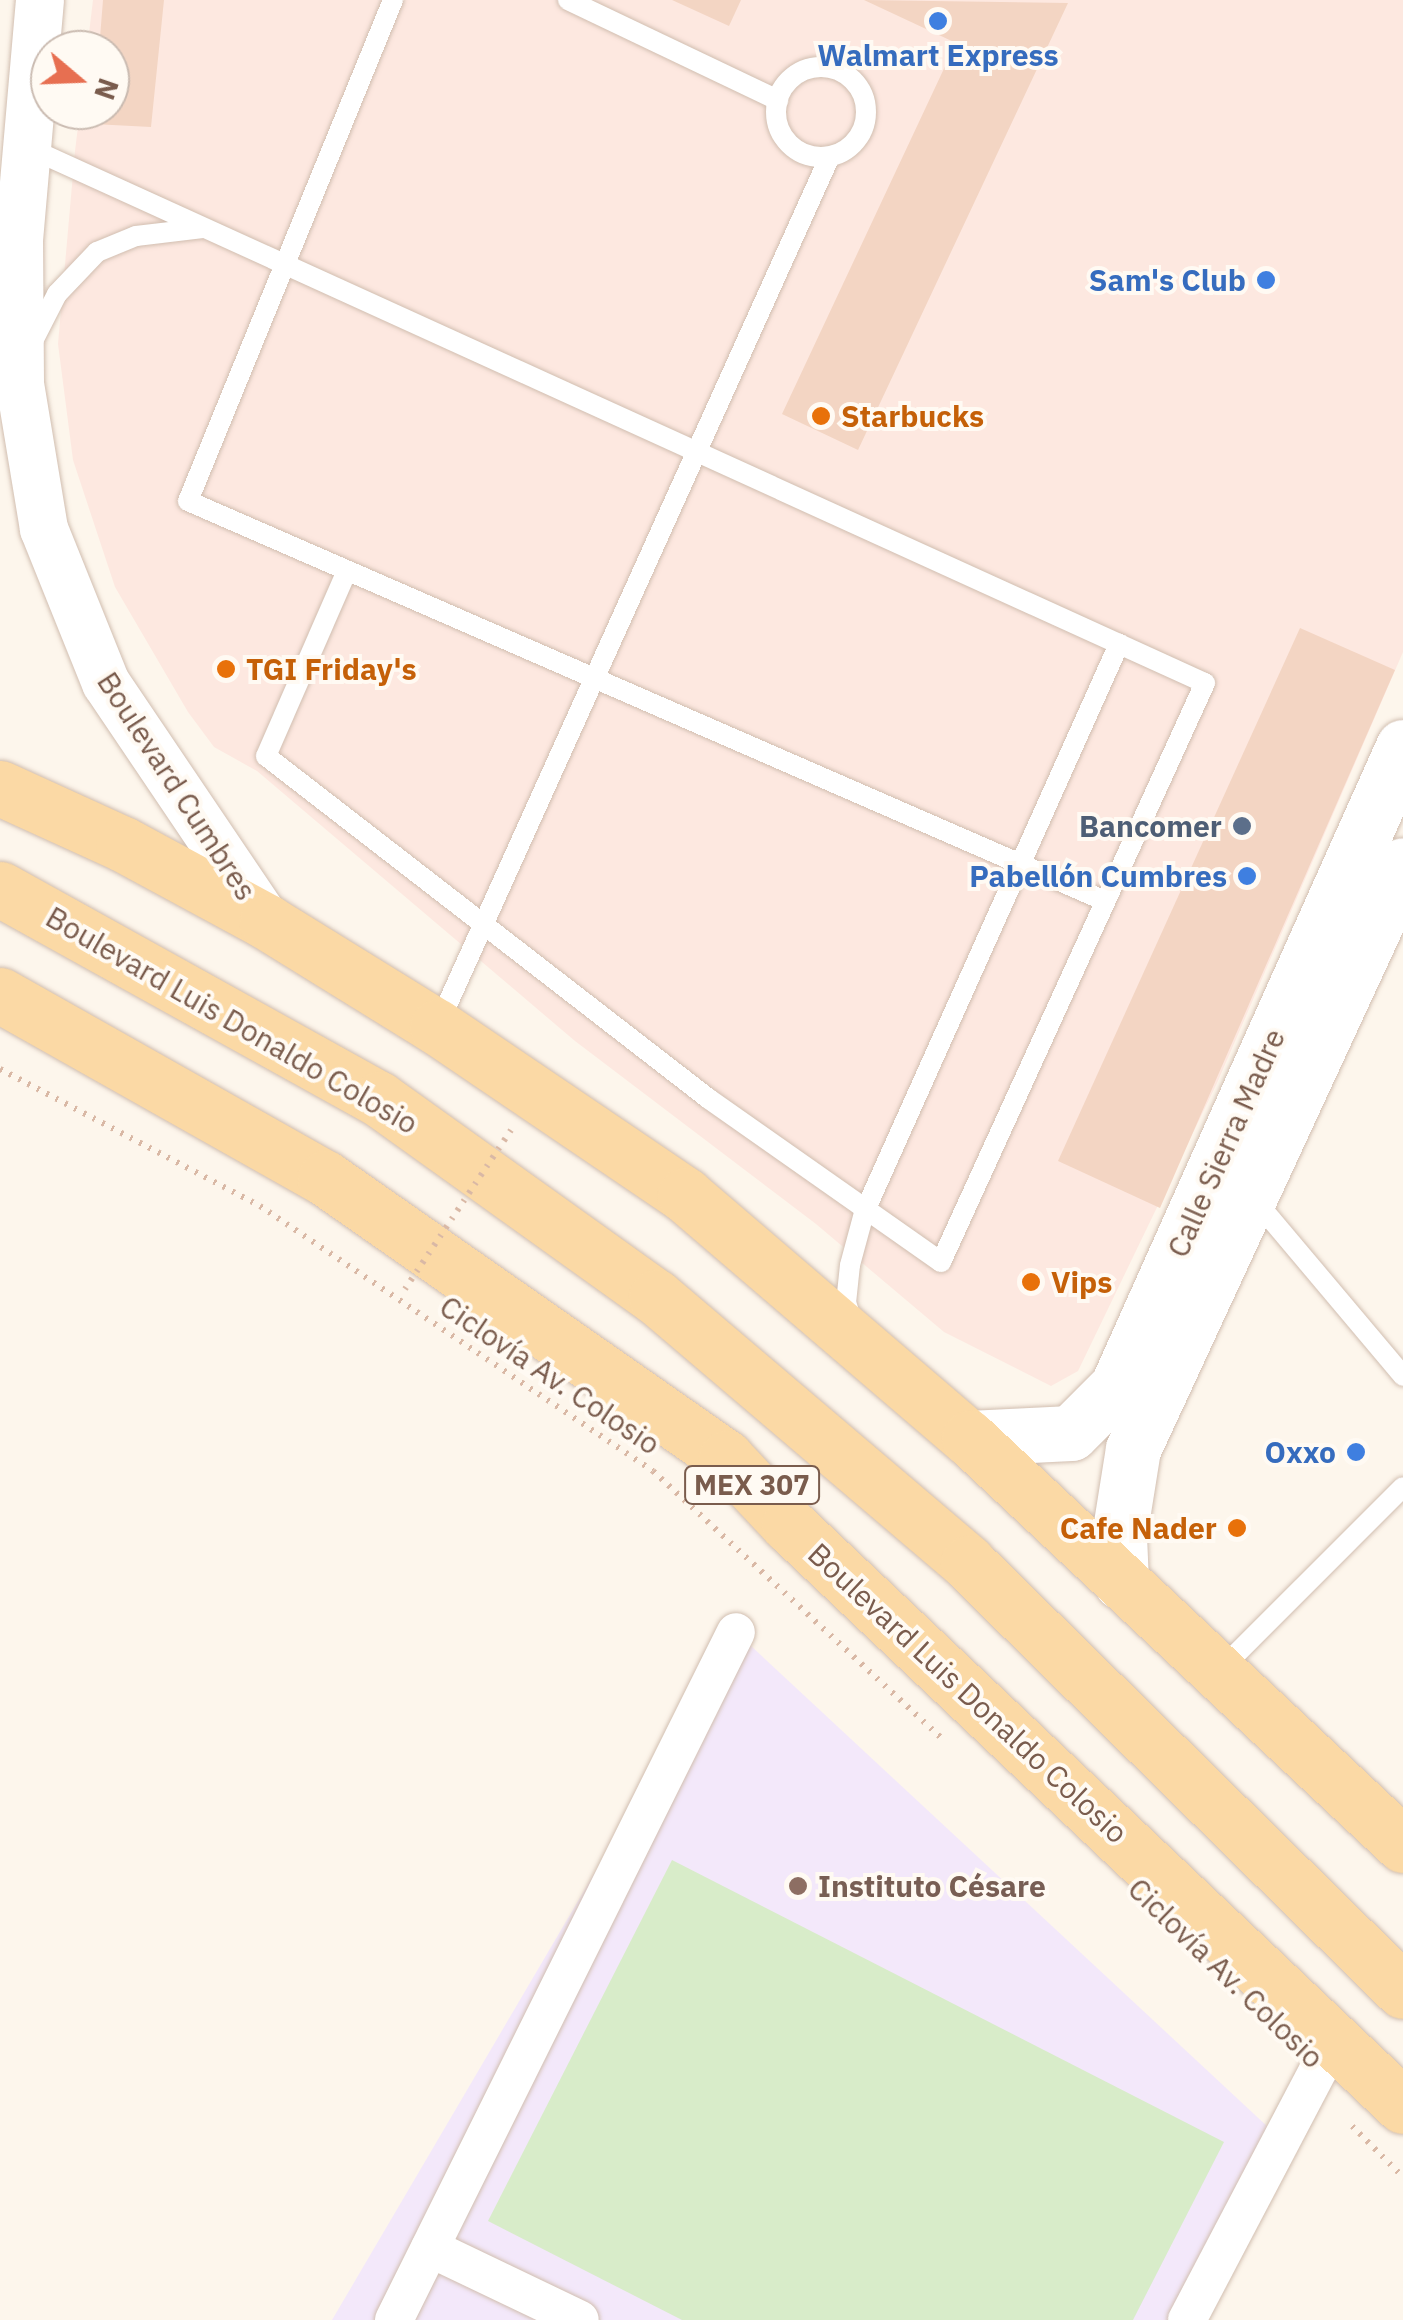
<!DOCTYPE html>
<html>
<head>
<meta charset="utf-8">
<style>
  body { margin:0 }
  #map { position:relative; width:1403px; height:2320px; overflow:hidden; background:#fdf6ec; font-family:"IBM Plex Sans",sans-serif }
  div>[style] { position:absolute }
  .commercial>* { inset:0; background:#fde8e0 }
  .education>* { inset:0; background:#f3e8fa }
  .green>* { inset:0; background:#d8ecc9 }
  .building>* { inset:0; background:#f3d5c3 }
  .path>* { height:6px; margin-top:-3px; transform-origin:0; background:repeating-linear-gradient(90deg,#d9b8a5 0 2.5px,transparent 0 10.5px) }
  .roads { filter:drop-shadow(0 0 2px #d1beb0) drop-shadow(0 0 2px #d1beb0) }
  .service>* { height:20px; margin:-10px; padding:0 10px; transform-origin:10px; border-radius:10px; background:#fff }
  .service>.ring { margin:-10px; padding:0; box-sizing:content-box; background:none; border:20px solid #fff; border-radius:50% }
  .minor>* { height:38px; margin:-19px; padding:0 19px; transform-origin:19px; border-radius:19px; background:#fff }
  .tertiary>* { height:48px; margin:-24px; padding:0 24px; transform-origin:24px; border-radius:24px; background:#fff }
  .secondary>* { height:55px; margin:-27.5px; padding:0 27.5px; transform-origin:27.5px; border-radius:27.5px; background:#fff }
  .primary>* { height:55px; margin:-27.5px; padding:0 27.5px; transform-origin:27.5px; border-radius:27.5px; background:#fbd9a5 }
  .path-bridge>* { height:6px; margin-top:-3px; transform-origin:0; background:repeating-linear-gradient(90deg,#d9b8a5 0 2.5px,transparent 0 10.5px) }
  .dots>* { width:28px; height:28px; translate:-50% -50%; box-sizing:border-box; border:5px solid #fffaf3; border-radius:50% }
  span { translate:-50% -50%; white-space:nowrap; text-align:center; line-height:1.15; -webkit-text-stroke:8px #fffaf3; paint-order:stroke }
  .shield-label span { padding:2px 8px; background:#fffaf3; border:2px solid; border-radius:8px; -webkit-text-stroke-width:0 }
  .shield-label { font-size:28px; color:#7a5c4d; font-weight:700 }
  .shop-label { font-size:30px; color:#366cbe; font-weight:700 }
  .right { translate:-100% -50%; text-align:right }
  .food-label { font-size:30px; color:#c56008; font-weight:700 }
  .left { translate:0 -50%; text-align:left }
  .street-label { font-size:30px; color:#7a5c4d }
  .service-label { font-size:30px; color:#4e5e75; font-weight:700 }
  .education-label { font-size:30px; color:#785e54; font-weight:700 }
  .north { position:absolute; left:30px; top:30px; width:100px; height:100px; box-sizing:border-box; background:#fffaf3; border:2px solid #cabbb1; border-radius:50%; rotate:109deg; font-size:28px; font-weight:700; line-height:40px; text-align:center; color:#7a5c4d }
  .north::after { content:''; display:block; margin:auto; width:35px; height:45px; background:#e76f51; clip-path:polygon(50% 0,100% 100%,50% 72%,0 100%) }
</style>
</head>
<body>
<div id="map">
  <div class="commercial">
    <i style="clip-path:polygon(93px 0,1403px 0,1403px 652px,1217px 1083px,1078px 1371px,1051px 1386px,944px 1332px,816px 1224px,575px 1041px,257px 771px,214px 747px,188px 712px,115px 587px,73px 460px,58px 344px,75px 151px,80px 110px,110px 110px,110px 50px,87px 50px)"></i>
  </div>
  <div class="education">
    <i style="clip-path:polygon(736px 1632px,1282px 2140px,1194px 2320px,332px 2320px)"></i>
  </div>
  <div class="green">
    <i style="clip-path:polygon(672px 1860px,1224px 2142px,1133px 2320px,682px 2320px,488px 2221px)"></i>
  </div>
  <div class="building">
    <i style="clip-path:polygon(103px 0,164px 0,151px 127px,93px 124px,94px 110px,110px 110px,110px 50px,99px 50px)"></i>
    <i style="clip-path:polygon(672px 0,741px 0,729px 26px)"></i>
    <i style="clip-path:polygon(864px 0,1068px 3px,858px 450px,782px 414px,956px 43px)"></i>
    <i style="clip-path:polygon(1300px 628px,1395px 670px,1160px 1208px,1058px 1161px)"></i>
  </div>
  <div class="path">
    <i style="left:0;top:1069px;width:294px;rotate:27.8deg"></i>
    <i style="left:260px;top:1206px;width:474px;rotate:34deg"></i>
    <i style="left:653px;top:1471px;width:396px;rotate:42.8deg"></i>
    <i style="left:1352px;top:2126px;width:72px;rotate:45deg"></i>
  </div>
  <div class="roads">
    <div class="service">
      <i style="left:393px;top:0;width:541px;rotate:112.25deg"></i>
      <i style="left:188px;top:501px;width:998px;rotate:23.56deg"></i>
      <i style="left:568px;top:0;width:233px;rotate:25.5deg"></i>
      <i class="ring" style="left:776px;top:67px;width:70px;height:70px"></i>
      <i style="left:27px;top:147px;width:1294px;rotate:24.47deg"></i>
      <i style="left:1205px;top:683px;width:636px;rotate:114.51deg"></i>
      <i style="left:941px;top:1262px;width:284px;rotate:-144.9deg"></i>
      <i style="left:709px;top:1099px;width:560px;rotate:-142.25deg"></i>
      <i style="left:266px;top:756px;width:202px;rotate:-66.4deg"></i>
      <i style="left:33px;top:341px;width:53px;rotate:-62.9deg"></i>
      <i style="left:57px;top:294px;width:58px;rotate:-46.4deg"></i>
      <i style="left:97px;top:252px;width:42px;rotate:-22.3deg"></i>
      <i style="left:136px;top:236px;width:67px;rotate:-6.8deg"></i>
      <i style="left:438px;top:1025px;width:953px;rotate:-65.72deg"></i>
      <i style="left:1255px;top:1200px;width:230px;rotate:49.9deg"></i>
      <i style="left:853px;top:1324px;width:22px;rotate:-108deg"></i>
      <i style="left:846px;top:1303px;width:38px;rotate:-84deg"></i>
      <i style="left:850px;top:1265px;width:54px;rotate:-74.9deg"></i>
      <i style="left:864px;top:1213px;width:624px;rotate:-65.86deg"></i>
      <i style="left:1221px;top:1669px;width:257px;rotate:-45deg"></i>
    </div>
    <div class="minor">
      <i style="left:430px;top:2248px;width:166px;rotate:25.6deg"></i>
      <i style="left:394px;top:2320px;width:768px;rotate:-63.57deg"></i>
      <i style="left:1187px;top:2320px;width:316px;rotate:-62.3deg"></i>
    </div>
    <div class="tertiary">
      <i style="left:40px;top:0;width:240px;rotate:95deg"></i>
      <i style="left:19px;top:239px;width:145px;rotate:89.6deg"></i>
      <i style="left:20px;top:384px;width:147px;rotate:80.6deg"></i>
      <i style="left:44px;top:529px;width:166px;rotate:68.1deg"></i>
      <i style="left:106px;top:683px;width:288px;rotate:56deg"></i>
    </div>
    <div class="secondary">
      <i style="left:969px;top:1438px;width:102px;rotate:-2.8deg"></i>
      <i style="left:1071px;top:1433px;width:65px;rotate:-45deg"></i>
      <i style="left:1117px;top:1387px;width:701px;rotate:-65.92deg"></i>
      <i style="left:1121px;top:1582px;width:46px;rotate:-92.5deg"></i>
      <i style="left:1119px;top:1536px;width:88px;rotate:-80.9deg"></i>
      <i style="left:1133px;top:1449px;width:643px;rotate:-65.19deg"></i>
    </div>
    <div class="primary">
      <i style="left:0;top:788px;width:135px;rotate:24.5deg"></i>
      <i style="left:123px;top:844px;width:164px;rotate:28.4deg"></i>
      <i style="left:267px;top:922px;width:200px;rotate:31.7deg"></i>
      <i style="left:437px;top:1027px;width:300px;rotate:34.1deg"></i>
      <i style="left:685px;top:1195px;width:374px;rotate:40.6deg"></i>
      <i style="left:969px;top:1438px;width:595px;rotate:43.16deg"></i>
      <i style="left:0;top:889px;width:433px;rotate:29deg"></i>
      <i style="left:379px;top:1099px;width:340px;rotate:35.6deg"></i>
      <i style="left:656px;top:1297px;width:410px;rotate:40.4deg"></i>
      <i style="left:968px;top:1563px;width:610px;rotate:44.54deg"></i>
      <i style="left:0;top:995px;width:373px;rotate:29.4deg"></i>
      <i style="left:325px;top:1178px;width:489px;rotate:34.9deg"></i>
      <i style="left:726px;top:1458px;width:92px;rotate:46.8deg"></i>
      <i style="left:789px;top:1525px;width:845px;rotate:43.42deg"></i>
    </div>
  </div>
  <div class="path-bridge">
    <i style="left:405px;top:1289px;width:198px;rotate:-56.3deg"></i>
  </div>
  <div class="dots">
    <i style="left:938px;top:21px;background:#3f7fe0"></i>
    <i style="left:1266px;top:280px;background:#3f7fe0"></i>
    <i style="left:821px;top:416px;background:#e8710a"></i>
    <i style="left:226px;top:669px;background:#e8710a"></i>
    <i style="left:1242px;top:826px;background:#5c6f8a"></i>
    <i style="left:1247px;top:876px;background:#3f7fe0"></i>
    <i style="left:1031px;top:1282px;background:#e8710a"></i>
    <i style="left:1356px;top:1452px;background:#3f7fe0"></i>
    <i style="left:1237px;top:1528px;background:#e8710a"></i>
    <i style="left:798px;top:1886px;background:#8d6e63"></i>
  </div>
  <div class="shield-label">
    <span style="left:752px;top:1485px">MEX 307</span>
  </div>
  <div class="shop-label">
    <span style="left:938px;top:55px">Walmart Express</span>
    <span class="right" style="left:1246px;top:280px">Sam's Club</span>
    <span class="right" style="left:1227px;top:876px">Pabellón Cumbres</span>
    <span class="right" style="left:1336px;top:1452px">Oxxo</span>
  </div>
  <div class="food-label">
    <span class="left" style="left:841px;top:416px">Starbucks</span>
    <span class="left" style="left:246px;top:669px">TGI Friday's</span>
    <span class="left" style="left:1051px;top:1282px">Vips</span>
    <span class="right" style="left:1217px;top:1528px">Cafe Nader</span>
  </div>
  <div class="street-label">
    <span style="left:177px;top:786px;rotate:57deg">Boulevard Cumbres</span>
    <span style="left:232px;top:1020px;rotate:30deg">Boulevard Luis Donaldo Colosio</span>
    <span style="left:1226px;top:1143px;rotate:-66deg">Calle Sierra Madre</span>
    <span style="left:550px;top:1375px;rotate:34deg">Ciclovía Av. Colosio</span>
    <span style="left:968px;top:1693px;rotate:43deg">Boulevard Luis Donaldo Colosio</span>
    <span style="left:1226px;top:1973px;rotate:44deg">Ciclovía Av. Colosio</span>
  </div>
  <div class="service-label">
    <span class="right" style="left:1222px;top:826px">Bancomer</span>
  </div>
  <div class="education-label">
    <span class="left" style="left:818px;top:1886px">Instituto Césare</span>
  </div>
  <div class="north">N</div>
</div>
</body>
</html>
